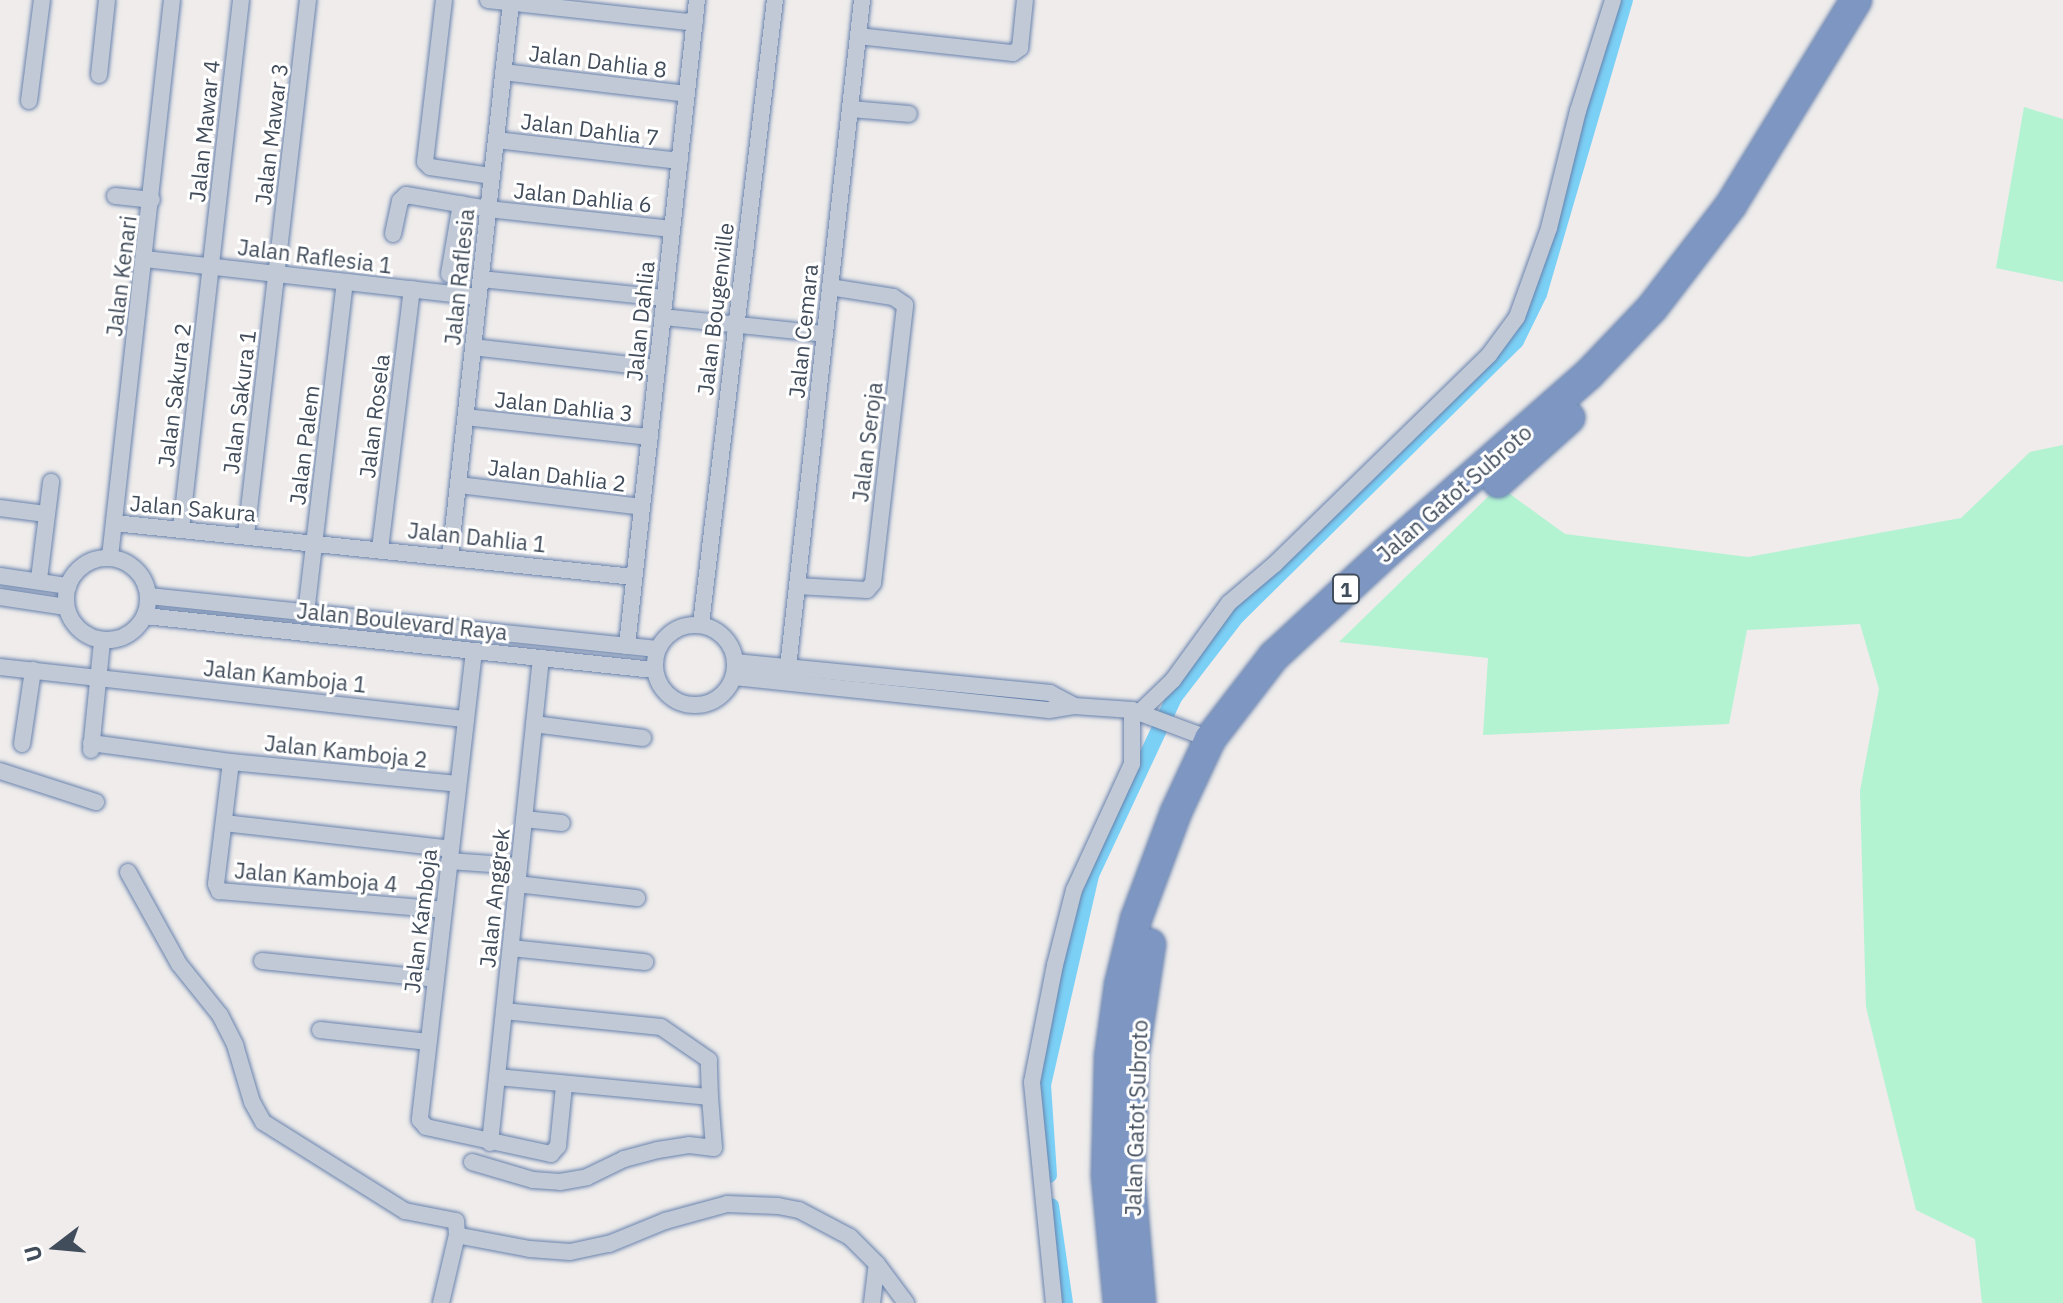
<!DOCTYPE html>
<html>
<head>
<meta charset="utf-8">
<style>
  body { margin:0 }
  #map { position:relative; width:2063px; height:1303px; overflow:hidden; background:#efeceb; font-family:"IBM Plex Sans",sans-serif }
  div>[style] { position:absolute }
  .green>* { inset:0; background:#b3f3d2 }
  .canal>* { height:16px; margin:-8px; padding:0 8px; transform-origin:8px; border-radius:8px; background:#7bd0f6 }
  .roads { filter:drop-shadow(0 0 2px #6882ad) drop-shadow(0 0 2px #6882ad) }
  .street>* { height:16px; margin:-8px; padding:0 8px; transform-origin:8px; border-radius:8px; background:#c0c9d5 }
  .street>.ring { margin:-8px; padding:0; box-sizing:content-box; background:none; border:16px solid #c0c9d5; border-radius:50% }
  .highway>* { height:30px; margin:-15px; padding:0 15px; transform-origin:15px; border-radius:15px; background:#7d97c2 }
  span { translate:-50% -50%; white-space:nowrap; text-align:center; line-height:1.15; -webkit-text-stroke:6px #fff; paint-order:stroke }
  .shield-label span { padding:2px 6px; background:#fff; border:2px solid; border-radius:6px; -webkit-text-stroke-width:0 }
  .shield-label { font-size:20px; color:#424d5b; font-weight:700 }
  .street-label { font-size:22px; color:#424d5b }
  .north { position:absolute; left:16px; top:1207px; width:80px; height:80px; -webkit-text-stroke:6px #fff; paint-order:stroke; rotate:254deg; font-size:22px; font-weight:700; line-height:32px; text-align:center; color:#424d5b }
  .north::after { content:''; display:block; margin:auto; width:28px; height:36px; background:#424d5b; clip-path:polygon(50% 0,100% 100%,50% 72%,0 100%) }
</style>
</head>
<body>
<div id="map">
  <div class="green">
    <i style="clip-path:polygon(2024px 107px,2063px 119px,2063px 282px,1996px 268px)"></i>
    <i style="clip-path:polygon(2063px 445px,2063px 1303px,1982px 1303px,1975px 1239px,1916px 1210px,1866px 1007px,1860px 791px,1879px 689px,1860px 624px,1747px 630px,1729px 724px,1483px 735px,1488px 658px,1339px 642px,1499px 486px,1565px 534px,1748px 557px,1961px 518px,2030px 452px)"></i>
  </div>
  <div class="canal">
    <i style="left:1049px;top:1175px;width:90px;rotate:-93.8deg"></i>
    <i style="left:1043px;top:1085px;width:215px;rotate:-77.1deg"></i>
    <i style="left:1091px;top:875px;width:198px;rotate:-64.9deg"></i>
    <i style="left:1175px;top:696px;width:100px;rotate:-52.3deg"></i>
    <i style="left:1236px;top:617px;width:393px;rotate:-44.6deg"></i>
    <i style="left:1516px;top:341px;width:52px;rotate:-63.9deg"></i>
    <i style="left:1539px;top:294px;width:306px;rotate:-73.7deg"></i>
    <i style="left:1051px;top:1206px;width:98px;rotate:81.8deg"></i>
  </div>
  <div class="roads">
    <div class="street">
      <i style="left:444px;top:0;width:163px;rotate:96.7deg"></i>
      <i style="left:425px;top:162px;width:7px;rotate:45deg"></i>
      <i style="left:430px;top:167px;width:63px;rotate:8.3deg"></i>
      <i style="left:488px;top:0;width:208px;rotate:6.3deg"></i>
      <i style="left:858px;top:36px;width:156px;rotate:6.3deg"></i>
      <i style="left:1013px;top:53px;width:9px;rotate:-36deg"></i>
      <i style="left:1020px;top:48px;width:48px;rotate:-84.1deg"></i>
      <i style="left:503px;top:72px;width:185px;rotate:6.8deg"></i>
      <i style="left:99px;top:75px;width:75px;rotate:-83.9deg"></i>
      <i style="left:29px;top:101px;width:102px;rotate:-82.7deg"></i>
      <i style="left:850px;top:109px;width:59px;rotate:4.8deg"></i>
      <i style="left:496px;top:140px;width:185px;rotate:6.5deg"></i>
      <i style="left:115px;top:196px;width:37px;rotate:6deg"></i>
      <i style="left:393px;top:234px;width:34px;rotate:-78deg"></i>
      <i style="left:400px;top:201px;width:8px;rotate:-45deg"></i>
      <i style="left:406px;top:195px;width:83px;rotate:9.7deg"></i>
      <i style="left:488px;top:209px;width:185px;rotate:6.2deg"></i>
      <i style="left:145px;top:259px;width:336px;rotate:6.5deg"></i>
      <i style="left:449px;top:274px;width:71px;rotate:-80.3deg"></i>
      <i style="left:481px;top:279px;width:185px;rotate:5.9deg"></i>
      <i style="left:663px;top:317px;width:163px;rotate:6deg"></i>
      <i style="left:481px;top:348px;width:177px;rotate:6.5deg"></i>
      <i style="left:474px;top:418px;width:177px;rotate:6.2deg"></i>
      <i style="left:467px;top:486px;width:176px;rotate:6.8deg"></i>
      <i style="left:0;top:508px;width:46px;rotate:7.4deg"></i>
      <i style="left:114px;top:523px;width:523px;rotate:5.93deg"></i>
      <i style="left:181px;top:529px;width:532px;rotate:-83.53deg"></i>
      <i style="left:246px;top:535px;width:539px;rotate:-83.39deg"></i>
      <i style="left:380px;top:549px;width:262px;rotate:-83deg"></i>
      <i style="left:110px;top:557px;width:560px;rotate:-83.65deg"></i>
      <i style="left:450px;top:557px;width:557px;rotate:-83.72deg"></i>
      <i class="ring" style="left:66px;top:558px;width:66px;height:66px"></i>
      <i style="left:0;top:576px;width:69px;rotate:8.4deg"></i>
      <i style="left:39px;top:579px;width:98px;rotate:-82.9deg"></i>
      <i style="left:797px;top:586px;width:70px;rotate:3.3deg"></i>
      <i style="left:867px;top:590px;width:9px;rotate:-49deg"></i>
      <i style="left:873px;top:583px;width:280px;rotate:-83.4deg"></i>
      <i style="left:905px;top:305px;width:14px;rotate:-146deg"></i>
      <i style="left:893px;top:297px;width:64px;rotate:-171deg"></i>
      <i style="left:149px;top:596px;width:511px;rotate:5.96deg"></i>
      <i style="left:0;top:597px;width:67px;rotate:8.6deg"></i>
      <i style="left:306px;top:613px;width:333px;rotate:-83.3deg"></i>
      <i style="left:145px;top:616px;width:512px;rotate:6.06deg"></i>
      <i style="left:701px;top:624px;width:628px;rotate:-83.24deg"></i>
      <i class="ring" style="left:655px;top:625px;width:64px;height:64px"></i>
      <i style="left:627px;top:646px;width:650px;rotate:-83.82deg"></i>
      <i style="left:474px;top:651px;width:472px;rotate:96.6deg"></i>
      <i style="left:420px;top:1120px;width:9px;rotate:49deg"></i>
      <i style="left:426px;top:1127px;width:128px;rotate:12.2deg"></i>
      <i style="left:551px;top:1154px;width:11px;rotate:-49deg"></i>
      <i style="left:558px;top:1146px;width:60px;rotate:-84.3deg"></i>
      <i style="left:735px;top:662px;width:317px;rotate:5.6deg"></i>
      <i style="left:1050px;top:693px;width:27px;rotate:28deg"></i>
      <i style="left:0;top:667px;width:469px;rotate:6.4deg"></i>
      <i style="left:788px;top:667px;width:671px;rotate:-83.67deg"></i>
      <i style="left:734px;top:677px;width:317px;rotate:6deg"></i>
      <i style="left:1049px;top:710px;width:25px;rotate:-9deg"></i>
      <i style="left:1074px;top:706px;width:58px;rotate:3.9deg"></i>
      <i style="left:1132px;top:710px;width:83px;rotate:20.4deg"></i>
      <i style="left:1141px;top:711px;width:45px;rotate:-44.1deg"></i>
      <i style="left:1173px;top:680px;width:95px;rotate:-54deg"></i>
      <i style="left:1229px;top:603px;width:60px;rotate:-40.3deg"></i>
      <i style="left:1275px;top:564px;width:299px;rotate:-44.3deg"></i>
      <i style="left:1489px;top:355px;width:47px;rotate:-53.6deg"></i>
      <i style="left:1517px;top:317px;width:95px;rotate:-70.2deg"></i>
      <i style="left:1549px;top:228px;width:121px;rotate:-76.1deg"></i>
      <i style="left:1578px;top:111px;width:116px;rotate:-72.5deg"></i>
      <i style="left:534px;top:724px;width:110px;rotate:7.3deg"></i>
      <i style="left:91px;top:743px;width:141px;rotate:7.7deg"></i>
      <i style="left:231px;top:762px;width:228px;rotate:5.5deg"></i>
      <i style="left:22px;top:744px;width:75px;rotate:-81.5deg"></i>
      <i style="left:91px;top:750px;width:110px;rotate:-84.2deg"></i>
      <i style="left:231px;top:762px;width:123px;rotate:97deg"></i>
      <i style="left:216px;top:884px;width:8px;rotate:67deg"></i>
      <i style="left:219px;top:891px;width:225px;rotate:4.8deg"></i>
      <i style="left:0;top:771px;width:101px;rotate:17.9deg"></i>
      <i style="left:524px;top:819px;width:38px;rotate:6deg"></i>
      <i style="left:224px;top:823px;width:228px;rotate:6.5deg"></i>
      <i style="left:449px;top:861px;width:70px;rotate:4.1deg"></i>
      <i style="left:128px;top:872px;width:105px;rotate:61deg"></i>
      <i style="left:179px;top:964px;width:65px;rotate:51.2deg"></i>
      <i style="left:220px;top:1015px;width:34px;rotate:63deg"></i>
      <i style="left:235px;top:1045px;width:59px;rotate:73.4deg"></i>
      <i style="left:252px;top:1102px;width:23px;rotate:61deg"></i>
      <i style="left:263px;top:1122px;width:168px;rotate:32.1deg"></i>
      <i style="left:405px;top:1211px;width:52px;rotate:11.1deg"></i>
      <i style="left:456px;top:1221px;width:14px;rotate:86deg"></i>
      <i style="left:457px;top:1235px;width:4px;rotate:14deg"></i>
      <i style="left:461px;top:1236px;width:70px;rotate:10.7deg"></i>
      <i style="left:530px;top:1249px;width:40px;rotate:4.3deg"></i>
      <i style="left:570px;top:1252px;width:40px;rotate:-12deg"></i>
      <i style="left:609px;top:1244px;width:61px;rotate:-22.3deg"></i>
      <i style="left:665px;top:1221px;width:64px;rotate:-15.3deg"></i>
      <i style="left:727px;top:1204px;width:51px;rotate:2.2deg"></i>
      <i style="left:778px;top:1206px;width:21px;rotate:11deg"></i>
      <i style="left:799px;top:1210px;width:58px;rotate:27.9deg"></i>
      <i style="left:850px;top:1237px;width:38px;rotate:45deg"></i>
      <i style="left:877px;top:1264px;width:49px;rotate:53.4deg"></i>
      <i style="left:517px;top:884px;width:121px;rotate:6.7deg"></i>
      <i style="left:511px;top:948px;width:135px;rotate:6deg"></i>
      <i style="left:262px;top:961px;width:174px;rotate:5.9deg"></i>
      <i style="left:320px;top:1030px;width:109px;rotate:6.3deg"></i>
      <i style="left:497px;top:1077px;width:214px;rotate:5.4deg"></i>
      <i style="left:710px;top:1097px;width:37px;rotate:-92deg"></i>
      <i style="left:709px;top:1060px;width:58px;rotate:-145.5deg"></i>
      <i style="left:661px;top:1027px;width:158px;rotate:-174.2deg"></i>
      <i style="left:490px;top:1143px;width:488px;rotate:-84deg"></i>
      <i style="left:472px;top:1162px;width:64px;rotate:16.4deg"></i>
      <i style="left:533px;top:1180px;width:27px;rotate:4deg"></i>
      <i style="left:560px;top:1182px;width:27px;rotate:-10deg"></i>
      <i style="left:587px;top:1177px;width:41px;rotate:-25.9deg"></i>
      <i style="left:624px;top:1159px;width:35px;rotate:-15deg"></i>
      <i style="left:658px;top:1150px;width:31px;rotate:-9deg"></i>
      <i style="left:689px;top:1145px;width:25px;rotate:7deg"></i>
      <i style="left:714px;top:1148px;width:51px;rotate:-94.5deg"></i>
      <i style="left:441px;top:1303px;width:70px;rotate:-76.8deg"></i>
      <i style="left:872px;top:1303px;width:39px;rotate:-83deg"></i>
      <i style="left:1054px;top:1303px;width:222px;rotate:-95.7deg"></i>
      <i style="left:1032px;top:1082px;width:119px;rotate:-78.9deg"></i>
      <i style="left:1055px;top:965px;width:77px;rotate:-75.8deg"></i>
      <i style="left:1074px;top:890px;width:139px;rotate:-65.3deg"></i>
      <i style="left:1132px;top:764px;width:54px;rotate:-90deg"></i>
    </div>
    <div class="highway">
      <i style="left:1498px;top:482px;width:96px;rotate:-42deg"></i>
      <i style="left:1119px;top:1303px;width:129px;rotate:-95.4deg"></i>
      <i style="left:1107px;top:1175px;width:118px;rotate:-88.5deg"></i>
      <i style="left:1110px;top:1057px;width:73px;rotate:-82.1deg"></i>
      <i style="left:1120px;top:985px;width:68px;rotate:-76.4deg"></i>
      <i style="left:1136px;top:919px;width:114px;rotate:-69.5deg"></i>
      <i style="left:1176px;top:812px;width:81px;rotate:-65deg"></i>
      <i style="left:1210px;top:739px;width:105px;rotate:-52.4deg"></i>
      <i style="left:1274px;top:656px;width:161px;rotate:-42.7deg"></i>
      <i style="left:1392px;top:547px;width:262px;rotate:-41.3deg"></i>
      <i style="left:1589px;top:374px;width:91px;rotate:-46.3deg"></i>
      <i style="left:1652px;top:308px;width:130px;rotate:-52.5deg"></i>
      <i style="left:1731px;top:205px;width:240px;rotate:-58.6deg"></i>
      <i style="left:1140px;top:1303px;width:130px;rotate:-94.8deg"></i>
      <i style="left:1129px;top:1173px;width:116px;rotate:-88deg"></i>
      <i style="left:1133px;top:1057px;width:114px;rotate:-81.4deg"></i>
    </div>
  </div>
  <div class="shield-label">
    <span style="left:1346px;top:589px">1</span>
  </div>
  <div class="street-label">
    <span style="left:598px;top:61px;rotate:7deg">Jalan Dahlia 8</span>
    <span style="left:590px;top:129px;rotate:7deg">Jalan Dahlia 7</span>
    <span style="left:204px;top:131px;rotate:-84deg">Jalan Mawar 4</span>
    <span style="left:271px;top:134px;rotate:-83deg">Jalan Mawar 3</span>
    <span style="left:583px;top:197px;rotate:6deg">Jalan Dahlia 6</span>
    <span style="left:315px;top:256px;rotate:7deg">Jalan Raflesia 1</span>
    <span style="left:121px;top:276px;rotate:-83deg">Jalan Kenari</span>
    <span style="left:459px;top:277px;rotate:-84deg">Jalan Raflesia</span>
    <span style="left:715px;top:309px;rotate:-83deg">Jalan Bougenville</span>
    <span style="left:640px;top:321px;rotate:-84deg">Jalan Dahlia</span>
    <span style="left:803px;top:331px;rotate:-84deg">Jalan Cemara</span>
    <span style="left:174px;top:395px;rotate:-83deg">Jalan Sakura 2</span>
    <span style="left:239px;top:402px;rotate:-83deg">Jalan Sakura 1</span>
    <span style="left:564px;top:406px;rotate:6deg">Jalan Dahlia 3</span>
    <span style="left:374px;top:416px;rotate:-83deg">Jalan Rosela</span>
    <span style="left:867px;top:442px;rotate:-83deg">Jalan Seroja</span>
    <span style="left:304px;top:445px;rotate:-83deg">Jalan Palem</span>
    <span style="left:557px;top:475px;rotate:7deg">Jalan Dahlia 2</span>
    <span style="left:1454px;top:493px;rotate:-41deg">Jalan Gatot Subroto</span>
    <span style="left:193px;top:508px;rotate:5deg">Jalan Sakura</span>
    <span style="left:477px;top:537px;rotate:6deg">Jalan Dahlia 1</span>
    <span style="left:402px;top:621px;rotate:6deg">Jalan Boulevard Raya</span>
    <span style="left:285px;top:676px;rotate:6deg">Jalan Kamboja 1</span>
    <span style="left:346px;top:751px;rotate:6deg">Jalan Kamboja 2</span>
    <span style="left:316px;top:877px;rotate:5deg">Jalan Kamboja 4</span>
    <span style="left:494px;top:898px;rotate:-84deg">Jalan Anggrek</span>
    <span style="left:420px;top:921px;rotate:-83deg">Jalan Kamboja</span>
    <span style="left:1136px;top:1118px;rotate:-88deg">Jalan Gatot Subroto</span>
  </div>
  <div class="north">U</div>
</div>
</body>
</html>
